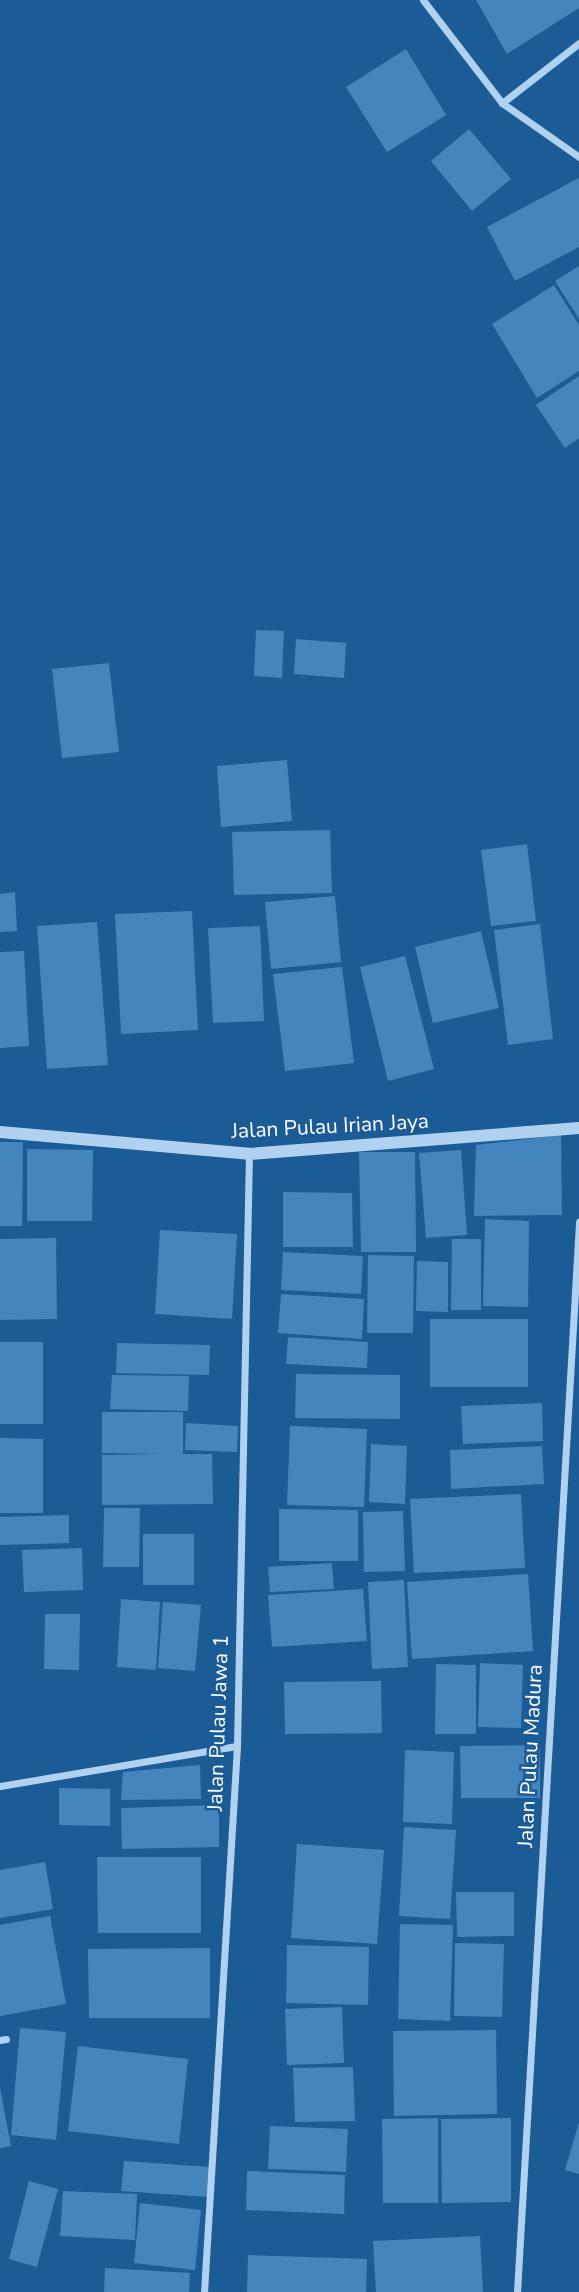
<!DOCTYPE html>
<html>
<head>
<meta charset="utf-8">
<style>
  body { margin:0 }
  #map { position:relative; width:579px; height:2292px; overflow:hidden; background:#1b5c97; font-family:"Nunito Sans",sans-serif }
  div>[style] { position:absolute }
  .building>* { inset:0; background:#4485be }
  .minor>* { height:7px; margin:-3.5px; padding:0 3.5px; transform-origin:3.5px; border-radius:3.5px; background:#b0d2f0 }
  .tertiary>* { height:12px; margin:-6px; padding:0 6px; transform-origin:6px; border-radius:6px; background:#b0d2f0 }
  span { translate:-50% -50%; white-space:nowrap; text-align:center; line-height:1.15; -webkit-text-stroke:5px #1b5c97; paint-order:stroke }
  .street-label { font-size:21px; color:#fff }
</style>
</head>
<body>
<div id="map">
  <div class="building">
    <i style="clip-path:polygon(476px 0,579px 0,579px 8px,507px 54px)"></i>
    <i style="clip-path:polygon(406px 49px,446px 115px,387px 152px,346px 87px)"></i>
    <i style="clip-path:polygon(469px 129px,511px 179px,472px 211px,431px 161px)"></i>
    <i style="clip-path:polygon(579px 178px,579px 247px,515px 281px,487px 227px)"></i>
    <i style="clip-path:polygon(579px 266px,579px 319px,555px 281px)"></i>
    <i style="clip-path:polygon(554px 285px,579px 325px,579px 371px,537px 398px,492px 324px)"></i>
    <i style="clip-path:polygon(579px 376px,579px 438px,565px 448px,536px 405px)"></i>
    <i style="clip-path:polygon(256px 630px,284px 631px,282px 678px,254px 676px)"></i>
    <i style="clip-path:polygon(296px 639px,346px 643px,344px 678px,294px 674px)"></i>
    <i style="clip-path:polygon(109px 663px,119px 752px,62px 758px,52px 669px)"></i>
    <i style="clip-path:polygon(287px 760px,292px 821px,221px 827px,217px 766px)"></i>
    <i style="clip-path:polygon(330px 830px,332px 893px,234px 895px,232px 832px)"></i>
    <i style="clip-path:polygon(527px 844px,536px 921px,491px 926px,481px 850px)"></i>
    <i style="clip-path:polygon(15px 892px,17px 931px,0 932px,0 894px)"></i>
    <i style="clip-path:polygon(335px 896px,341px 962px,271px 969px,265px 902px)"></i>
    <i style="clip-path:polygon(192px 911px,198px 1030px,121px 1034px,115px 914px)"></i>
    <i style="clip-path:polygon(97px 922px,108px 1065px,47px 1069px,37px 926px)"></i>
    <i style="clip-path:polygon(540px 924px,553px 1039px,508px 1045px,494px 930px)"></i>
    <i style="clip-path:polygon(260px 926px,264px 1021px,213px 1023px,208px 928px)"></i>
    <i style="clip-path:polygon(481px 931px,499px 1008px,433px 1023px,415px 947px)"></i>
    <i style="clip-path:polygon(24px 951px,29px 1046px,0 1048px,0 952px)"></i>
    <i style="clip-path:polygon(405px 956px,434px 1069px,388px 1081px,360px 967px)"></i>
    <i style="clip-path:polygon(342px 967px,354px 1063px,285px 1071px,273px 974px)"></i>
    <i style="clip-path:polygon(561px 1135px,562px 1215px,474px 1216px,476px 1145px)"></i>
    <i style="clip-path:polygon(0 1142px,23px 1142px,22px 1226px,0 1226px)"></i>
    <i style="clip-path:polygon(27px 1149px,93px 1150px,92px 1221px,27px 1221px)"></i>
    <i style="clip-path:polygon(461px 1150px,467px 1235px,426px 1238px,419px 1153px)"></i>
    <i style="clip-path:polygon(359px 1152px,415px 1152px,416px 1252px,361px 1252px)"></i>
    <i style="clip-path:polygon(283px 1192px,352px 1193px,353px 1247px,283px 1247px)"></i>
    <i style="clip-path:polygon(485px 1219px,529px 1221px,528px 1307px,483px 1306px)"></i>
    <i style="clip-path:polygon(160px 1230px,237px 1234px,232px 1319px,155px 1314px)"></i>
    <i style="clip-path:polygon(56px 1238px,57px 1319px,0 1320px,0 1239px)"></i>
    <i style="clip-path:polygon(452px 1239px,481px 1239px,481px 1310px,451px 1310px)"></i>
    <i style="clip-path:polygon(283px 1252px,363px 1256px,361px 1294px,281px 1290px)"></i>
    <i style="clip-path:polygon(368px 1255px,414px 1256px,413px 1333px,367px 1333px)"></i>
    <i style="clip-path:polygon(417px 1261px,448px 1262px,448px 1312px,416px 1311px)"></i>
    <i style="clip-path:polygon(281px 1294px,364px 1299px,362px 1339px,278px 1333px)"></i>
    <i style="clip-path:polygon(430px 1319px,528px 1319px,528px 1387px,430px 1387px)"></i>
    <i style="clip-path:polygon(288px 1337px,368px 1342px,367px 1368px,286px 1364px)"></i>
    <i style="clip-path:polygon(0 1342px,43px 1342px,43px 1424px,0 1424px)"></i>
    <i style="clip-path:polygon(117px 1343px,210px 1345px,209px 1375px,116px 1373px)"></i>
    <i style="clip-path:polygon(296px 1374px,400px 1375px,400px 1419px,295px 1418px)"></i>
    <i style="clip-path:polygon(112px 1375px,189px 1376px,188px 1411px,110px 1409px)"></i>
    <i style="clip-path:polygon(542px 1403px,543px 1441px,463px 1444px,461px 1406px)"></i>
    <i style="clip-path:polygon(102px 1412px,183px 1412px,183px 1454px,212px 1454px,213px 1504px,102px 1505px,102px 1455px,161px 1454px,102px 1453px)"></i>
    <i style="clip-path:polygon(186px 1423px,238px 1426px,237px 1452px,185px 1450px)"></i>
    <i style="clip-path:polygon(290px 1426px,367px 1429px,364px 1507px,287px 1505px)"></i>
    <i style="clip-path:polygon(0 1438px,43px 1439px,43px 1513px,0 1513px)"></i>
    <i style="clip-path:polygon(371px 1444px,407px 1446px,405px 1504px,369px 1502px)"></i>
    <i style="clip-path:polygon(542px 1446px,544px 1484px,451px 1489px,450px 1450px)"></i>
    <i style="clip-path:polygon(521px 1494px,525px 1568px,414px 1573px,410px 1499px)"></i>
    <i style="clip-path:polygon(104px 1508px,140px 1508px,139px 1567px,103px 1567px)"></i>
    <i style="clip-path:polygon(279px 1509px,358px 1510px,358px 1561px,279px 1561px)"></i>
    <i style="clip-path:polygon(403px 1511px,405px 1571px,364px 1572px,363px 1512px)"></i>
    <i style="clip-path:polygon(69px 1515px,69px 1543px,0 1545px,0 1517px)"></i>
    <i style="clip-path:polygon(143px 1534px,194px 1534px,194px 1585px,143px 1585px)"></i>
    <i style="clip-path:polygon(82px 1548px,83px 1590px,24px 1592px,22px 1550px)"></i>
    <i style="clip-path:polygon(332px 1563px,334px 1589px,270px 1592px,268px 1567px)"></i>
    <i style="clip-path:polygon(528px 1574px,533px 1651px,412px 1659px,407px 1582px)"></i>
    <i style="clip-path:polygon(404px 1580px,408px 1667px,372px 1669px,368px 1582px)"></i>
    <i style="clip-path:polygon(363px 1589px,367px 1641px,272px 1647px,268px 1595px)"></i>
    <i style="clip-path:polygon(121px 1599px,160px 1602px,156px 1670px,117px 1667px)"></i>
    <i style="clip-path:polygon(163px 1602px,201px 1605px,195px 1671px,158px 1668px)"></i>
    <i style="clip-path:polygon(45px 1614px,80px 1614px,79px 1670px,44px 1669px)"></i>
    <i style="clip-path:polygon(480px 1663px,523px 1665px,521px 1728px,478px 1727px)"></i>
    <i style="clip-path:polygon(436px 1664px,476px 1665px,476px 1734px,435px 1734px)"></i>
    <i style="clip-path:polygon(381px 1681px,382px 1733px,285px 1734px,284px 1682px)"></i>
    <i style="clip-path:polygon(540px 1745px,540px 1798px,461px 1798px,460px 1746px)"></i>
    <i style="clip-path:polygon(405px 1750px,454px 1752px,452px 1824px,403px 1822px)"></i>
    <i style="clip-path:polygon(200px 1765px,201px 1799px,121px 1800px,123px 1772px)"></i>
    <i style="clip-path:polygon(59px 1788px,110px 1789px,110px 1826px,59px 1825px)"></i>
    <i style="clip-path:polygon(219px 1805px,219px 1847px,122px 1849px,121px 1808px)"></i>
    <i style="clip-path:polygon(404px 1827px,456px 1830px,450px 1919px,399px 1916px)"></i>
    <i style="clip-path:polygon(297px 1844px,384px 1850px,377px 1944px,291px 1938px)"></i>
    <i style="clip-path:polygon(97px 1857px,201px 1857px,201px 1933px,98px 1933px)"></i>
    <i style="clip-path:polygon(45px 1862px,53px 1909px,0 1918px,0 1870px)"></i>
    <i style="clip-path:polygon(456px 1892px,514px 1892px,514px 1936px,457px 1937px)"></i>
    <i style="clip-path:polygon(50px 1916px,66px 2004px,0 2016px,0 1925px)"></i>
    <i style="clip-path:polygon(400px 1924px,453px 1925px,450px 2021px,398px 2019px)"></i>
    <i style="clip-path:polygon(455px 1943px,504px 1944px,502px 2017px,454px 2016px)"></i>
    <i style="clip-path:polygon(287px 1945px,369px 1947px,368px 2005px,286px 2003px)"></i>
    <i style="clip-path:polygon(210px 1948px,210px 2018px,89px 2018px,88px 1949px)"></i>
    <i style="clip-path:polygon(342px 2007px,344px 2063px,287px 2065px,285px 2009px)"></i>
    <i style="clip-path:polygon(20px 2028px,66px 2032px,56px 2140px,11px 2135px)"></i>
    <i style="clip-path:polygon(496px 2030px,497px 2114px,394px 2116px,393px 2031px)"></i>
    <i style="clip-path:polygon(78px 2046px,188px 2059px,179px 2144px,68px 2131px)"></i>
    <i style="clip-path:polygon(353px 2067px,355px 2121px,295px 2122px,293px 2068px)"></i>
    <i style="clip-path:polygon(0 2088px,11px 2146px,0 2148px)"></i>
    <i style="clip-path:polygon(438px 2118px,438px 2203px,383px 2203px,382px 2119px)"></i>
    <i style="clip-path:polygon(511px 2118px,511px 2202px,442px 2203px,441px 2119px)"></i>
    <i style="clip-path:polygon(579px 2122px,579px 2174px,565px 2170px)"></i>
    <i style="clip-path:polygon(270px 2126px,348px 2129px,346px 2172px,268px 2169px)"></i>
    <i style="clip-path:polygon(124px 2161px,210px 2167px,208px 2197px,121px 2191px)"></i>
    <i style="clip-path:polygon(247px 2171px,345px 2175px,344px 2214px,246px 2210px)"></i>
    <i style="clip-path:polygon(29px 2181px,58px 2189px,37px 2267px,9px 2259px)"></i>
    <i style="clip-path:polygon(63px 2191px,137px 2194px,135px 2240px,60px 2236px)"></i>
    <i style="clip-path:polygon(140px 2203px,201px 2210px,195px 2270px,134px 2263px)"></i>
    <i style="clip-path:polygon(480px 2236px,483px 2292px,376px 2292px,373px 2241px)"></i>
    <i style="clip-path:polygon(248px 2255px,367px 2259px,366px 2292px,247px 2292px)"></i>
    <i style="clip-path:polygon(105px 2268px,190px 2273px,189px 2292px,104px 2292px)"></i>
  </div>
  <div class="minor">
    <i style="left:423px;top:0;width:130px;rotate:52.5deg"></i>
    <i style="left:502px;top:103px;width:94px;rotate:35deg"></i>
    <i style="left:502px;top:103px;width:98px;rotate:-37.9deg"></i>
    <i style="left:0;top:1786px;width:240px;rotate:-9.6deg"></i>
    <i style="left:0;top:2040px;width:6px;rotate:-9deg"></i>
    <i style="left:204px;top:2292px;width:547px;rotate:-86.54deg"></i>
    <i style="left:237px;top:1746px;width:592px;rotate:-88.84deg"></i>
    <i style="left:517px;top:2292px;width:1072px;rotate:-86.68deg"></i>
  </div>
  <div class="tertiary">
    <i style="left:0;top:1132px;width:250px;rotate:5deg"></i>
    <i style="left:249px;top:1154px;width:331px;rotate:-4.5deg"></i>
  </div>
  <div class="street-label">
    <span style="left:330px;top:1126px;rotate:-3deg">Jalan Pulau Irian Jaya</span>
    <span style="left:218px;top:1723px;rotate:-88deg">Jalan Pulau Jawa 1</span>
    <span style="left:530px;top:1756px;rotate:-87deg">Jalan Pulau Madura</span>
  </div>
</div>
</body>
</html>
